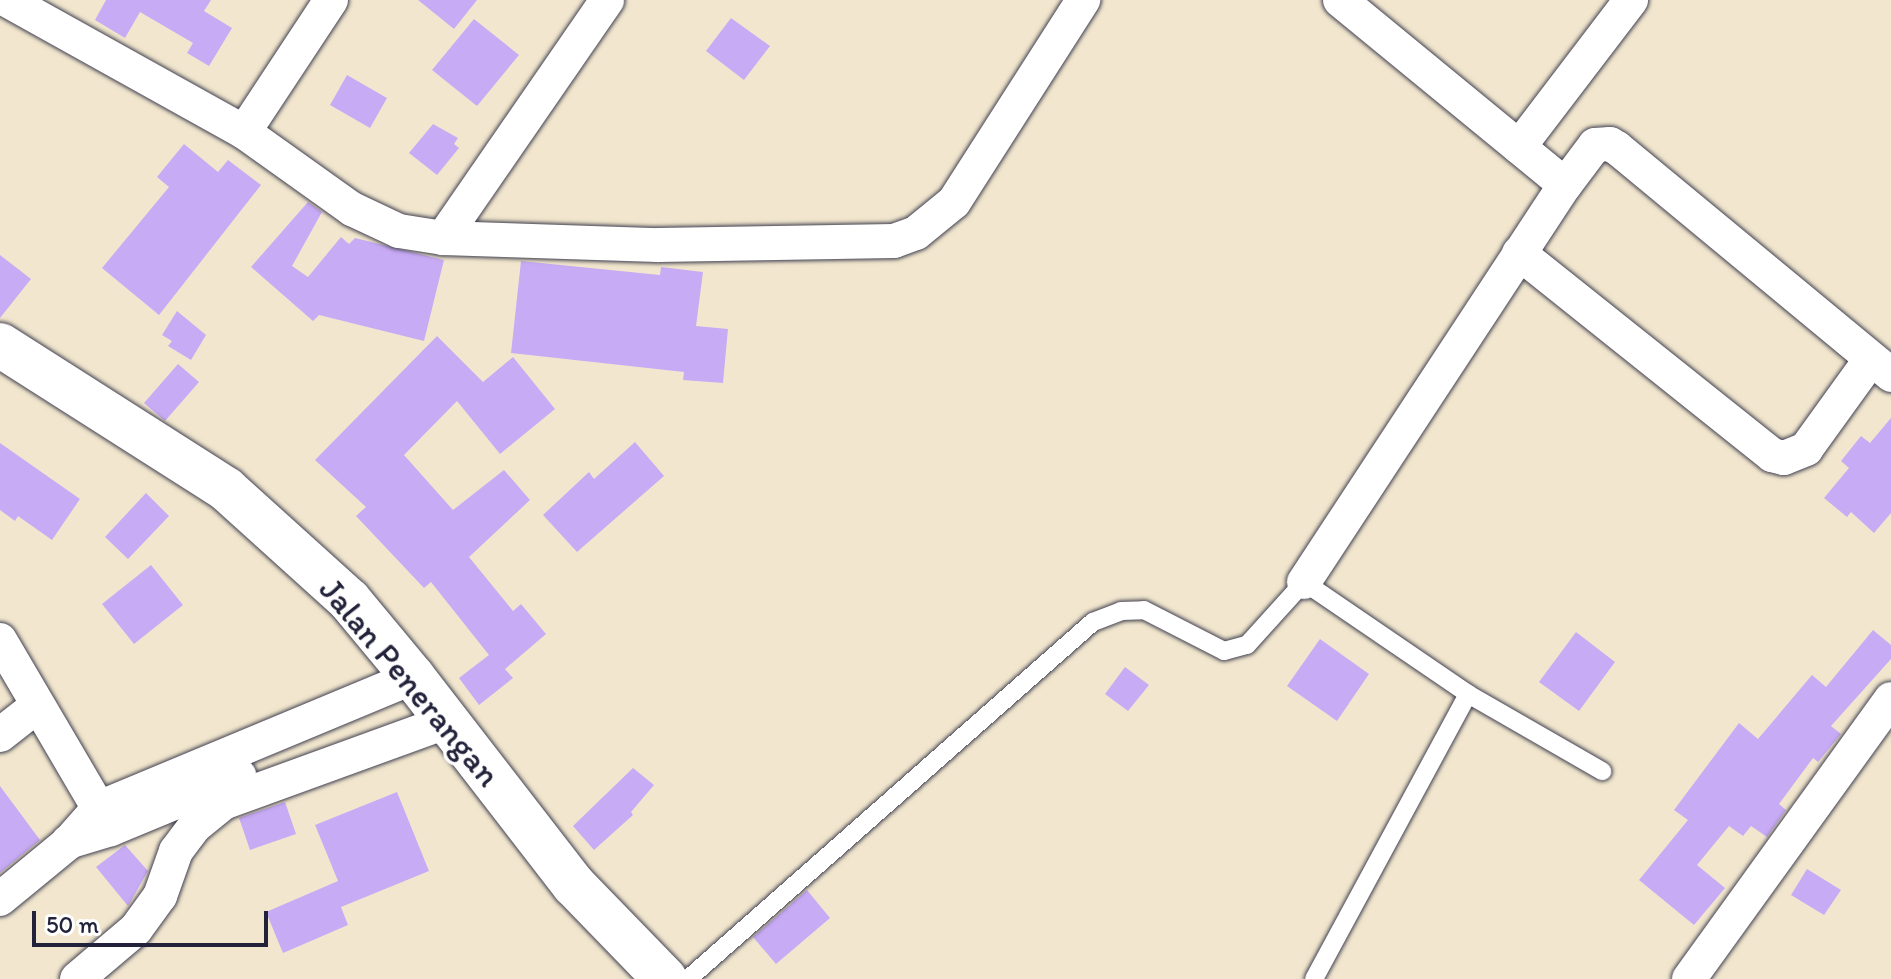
<!DOCTYPE html>
<html>
<head>
<meta charset="utf-8">
<style>
  body { margin:0 }
  #map { position:relative; width:1891px; height:979px; overflow:hidden; background:#f2e7ce; font-family:Itim,sans-serif }
  div>[style] { position:absolute }
  .building>* { inset:0; background:#c8abf5 }
  .roads { filter:drop-shadow(0 0 2px #414051) drop-shadow(0 0 2px #414051) }
  .lane>* { height:18px; margin:-9px; padding:0 9px; transform-origin:9px; border-radius:9px; background:#fff }
  .street>* { height:34px; margin:-17px; padding:0 17px; transform-origin:17px; border-radius:17px; background:#fff }
  .secondary>* { height:44px; margin:-22px; padding:0 22px; transform-origin:22px; border-radius:22px; background:#fff }
  span { translate:-50% -50%; white-space:nowrap; text-align:center; line-height:1.15; -webkit-text-stroke:7px #fff; paint-order:stroke }
  .street-label { font-size:34px; color:#22223b }
  .scale { position:absolute; left:32px; top:911px; width:236px; height:36px; box-sizing:border-box; border:4px solid #22223b; border-top:0; padding-left:10px; font-size:24px; line-height:28px; white-space:nowrap; color:#22223b; -webkit-text-stroke:6px #fff; paint-order:stroke }
</style>
</head>
<body>
<div id="map">
  <div class="building">
    <i style="clip-path:polygon(106px 0,211px 0,204px 11px,232px 28px,209px 66px,187px 53px,193px 43px,140px 12px,125px 38px,95px 20px)"></i>
    <i style="clip-path:polygon(418px 0,477px 0,454px 29px)"></i>
    <i style="clip-path:polygon(731px 18px,770px 46px,744px 80px,706px 51px)"></i>
    <i style="clip-path:polygon(474px 19px,519px 55px,477px 106px,432px 70px)"></i>
    <i style="clip-path:polygon(347px 75px,387px 98px,370px 128px,330px 105px)"></i>
    <i style="clip-path:polygon(433px 124px,458px 138px,454px 144px,459px 148px,437px 175px,409px 153px)"></i>
    <i style="clip-path:polygon(184px 144px,218px 172px,228px 160px,261px 185px,159px 315px,102px 268px,169px 187px,157px 177px)"></i>
    <i style="clip-path:polygon(308px 202px,322px 212px,292px 266px,308px 277px,341px 237px,349px 244px,355px 238px,444px 260px,424px 341px,319px 315px,313px 321px,251px 267px)"></i>
    <i style="clip-path:polygon(0 255px,31px 279px,0 318px)"></i>
    <i style="clip-path:polygon(521px 261px,660px 275px,661px 267px,703px 272px,696px 326px,728px 329px,723px 383px,683px 380px,684px 372px,511px 353px)"></i>
    <i style="clip-path:polygon(177px 311px,206px 335px,191px 360px,168px 346px,172px 341px,162px 335px)"></i>
    <i style="clip-path:polygon(437px 336px,483px 382px,513px 357px,555px 409px,500px 454px,457px 401px,404px 455px,453px 510px,504px 470px,530px 500px,469px 557px,513px 611px,521px 604px,546px 634px,505px 669px,513px 678px,479px 705px,459px 678px,489px 655px,431px 582px,424px 588px,356px 516px,366px 507px,315px 460px)"></i>
    <i style="clip-path:polygon(178px 364px,199px 382px,165px 421px,144px 403px)"></i>
    <i style="clip-path:polygon(1891px 418px,1891px 513px,1874px 533px,1851px 512px,1847px 517px,1824px 498px,1849px 468px,1841px 461px,1861px 436px,1870px 443px)"></i>
    <i style="clip-path:polygon(635px 442px,664px 476px,577px 552px,543px 515px,589px 472px,594px 479px)"></i>
    <i style="clip-path:polygon(0 443px,80px 499px,52px 540px,18px 516px,15px 521px,0 510px)"></i>
    <i style="clip-path:polygon(146px 493px,169px 516px,128px 559px,105px 537px)"></i>
    <i style="clip-path:polygon(151px 565px,183px 605px,134px 644px,102px 604px)"></i>
    <i style="clip-path:polygon(1873px 630px,1891px 645px,1891px 659px,1831px 726px,1841px 734px,1818px 762px,1813px 758px,1779px 804px,1786px 810px,1767px 837px,1751px 826px,1743px 836px,1729px 826px,1697px 865px,1725px 888px,1694px 925px,1639px 880px,1688px 820px,1674px 810px,1739px 723px,1758px 739px,1812px 675px,1826px 687px)"></i>
    <i style="clip-path:polygon(1576px 632px,1615px 662px,1579px 711px,1539px 682px)"></i>
    <i style="clip-path:polygon(1320px 639px,1369px 674px,1337px 721px,1287px 686px)"></i>
    <i style="clip-path:polygon(1125px 667px,1149px 685px,1128px 711px,1105px 694px)"></i>
    <i style="clip-path:polygon(633px 768px,654px 785px,631px 812px,633px 815px,594px 850px,573px 826px)"></i>
    <i style="clip-path:polygon(0 786px,40px 840px,0 873px)"></i>
    <i style="clip-path:polygon(397px 792px,429px 871px,341px 907px,348px 925px,283px 953px,266px 912px,338px 881px,315px 825px)"></i>
    <i style="clip-path:polygon(285px 802px,296px 834px,250px 850px,239px 818px)"></i>
    <i style="clip-path:polygon(125px 845px,148px 871px,128px 906px,96px 867px)"></i>
    <i style="clip-path:polygon(1807px 869px,1841px 890px,1824px 915px,1791px 895px)"></i>
    <i style="clip-path:polygon(807px 890px,830px 918px,776px 964px,753px 937px)"></i>
  </div>
  <div class="roads">
    <div class="lane">
      <i style="left:688px;top:979px;width:540px;rotate:-41.4deg"></i>
      <i style="left:1093px;top:622px;width:30px;rotate:-21deg"></i>
      <i style="left:1121px;top:611px;width:23px;rotate:-2deg"></i>
      <i style="left:1144px;top:610px;width:90px;rotate:27.1deg"></i>
      <i style="left:1224px;top:651px;width:24px;rotate:-15deg"></i>
      <i style="left:1247px;top:645px;width:85px;rotate:-47.9deg"></i>
      <i style="left:1304px;top:582px;width:199px;rotate:34.3deg"></i>
      <i style="left:1468px;top:694px;width:155px;rotate:29.9deg"></i>
      <i style="left:1314px;top:979px;width:324px;rotate:-61.6deg"></i>
    </div>
    <div class="street">
      <i style="left:7px;top:0;width:271px;rotate:29.1deg"></i>
      <i style="left:244px;top:132px;width:133px;rotate:35.5deg"></i>
      <i style="left:352px;top:209px;width:52px;rotate:25.1deg"></i>
      <i style="left:399px;top:231px;width:45px;rotate:9deg"></i>
      <i style="left:443px;top:238px;width:215px;rotate:1.9deg"></i>
      <i style="left:658px;top:245px;width:236px;rotate:-1deg"></i>
      <i style="left:894px;top:241px;width:23px;rotate:-20deg"></i>
      <i style="left:916px;top:233px;width:49px;rotate:-39.2deg"></i>
      <i style="left:954px;top:202px;width:240px;rotate:-57.4deg"></i>
      <i style="left:1340px;top:0;width:291px;rotate:39.4deg"></i>
      <i style="left:244px;top:132px;width:158px;rotate:-56.6deg"></i>
      <i style="left:1519px;top:147px;width:185px;rotate:-52.7deg"></i>
      <i style="left:443px;top:238px;width:289px;rotate:-55.4deg"></i>
      <i style="left:1519px;top:253px;width:324px;rotate:38.6deg"></i>
      <i style="left:1772px;top:455px;width:12px;rotate:14deg"></i>
      <i style="left:1784px;top:458px;width:24px;rotate:-22deg"></i>
      <i style="left:1806px;top:449px;width:111px;rotate:-54.2deg"></i>
      <i style="left:1304px;top:582px;width:475px;rotate:-56.7deg"></i>
      <i style="left:1565px;top:185px;width:50px;rotate:-53.1deg"></i>
      <i style="left:1595px;top:145px;width:15px;rotate:-4deg"></i>
      <i style="left:1610px;top:144px;width:8px;rotate:30deg"></i>
      <i style="left:1617px;top:148px;width:356px;rotate:39.6deg"></i>
      <i style="left:0;top:640px;width:216px;rotate:59.6deg"></i>
      <i style="left:0;top:735px;width:47px;rotate:-38.1deg"></i>
      <i style="left:68px;top:842px;width:45px;rotate:-16.8deg"></i>
      <i style="left:111px;top:829px;width:139px;rotate:-22.5deg"></i>
      <i style="left:0;top:899px;width:88px;rotate:-39.5deg"></i>
      <i style="left:68px;top:843px;width:47px;rotate:-48.5deg"></i>
      <i style="left:99px;top:808px;width:340px;rotate:-22.6deg"></i>
      <i style="left:77px;top:979px;width:77px;rotate:-40.3deg"></i>
      <i style="left:136px;top:929px;width:41px;rotate:-54deg"></i>
      <i style="left:160px;top:896px;width:48px;rotate:-70.4deg"></i>
      <i style="left:176px;top:851px;width:31px;rotate:-53deg"></i>
      <i style="left:195px;top:826px;width:36px;rotate:-39deg"></i>
      <i style="left:223px;top:803px;width:239px;rotate:-20deg"></i>
      <i style="left:1689px;top:979px;width:345px;rotate:-54.2deg"></i>
    </div>
    <div class="secondary">
      <i style="left:0;top:345px;width:268px;rotate:32.5deg"></i>
      <i style="left:226px;top:489px;width:166px;rotate:42.1deg"></i>
      <i style="left:349px;top:600px;width:100px;rotate:50.3deg"></i>
      <i style="left:413px;top:677px;width:263px;rotate:52.3deg"></i>
      <i style="left:574px;top:885px;width:131px;rotate:45.9deg"></i>
    </div>
  </div>
  <div class="street-label">
    <span style="left:410px;top:682px;rotate:50deg">Jalan Penerangan</span>
  </div>
  <div class="scale">50 m</div>
</div>
</body>
</html>
